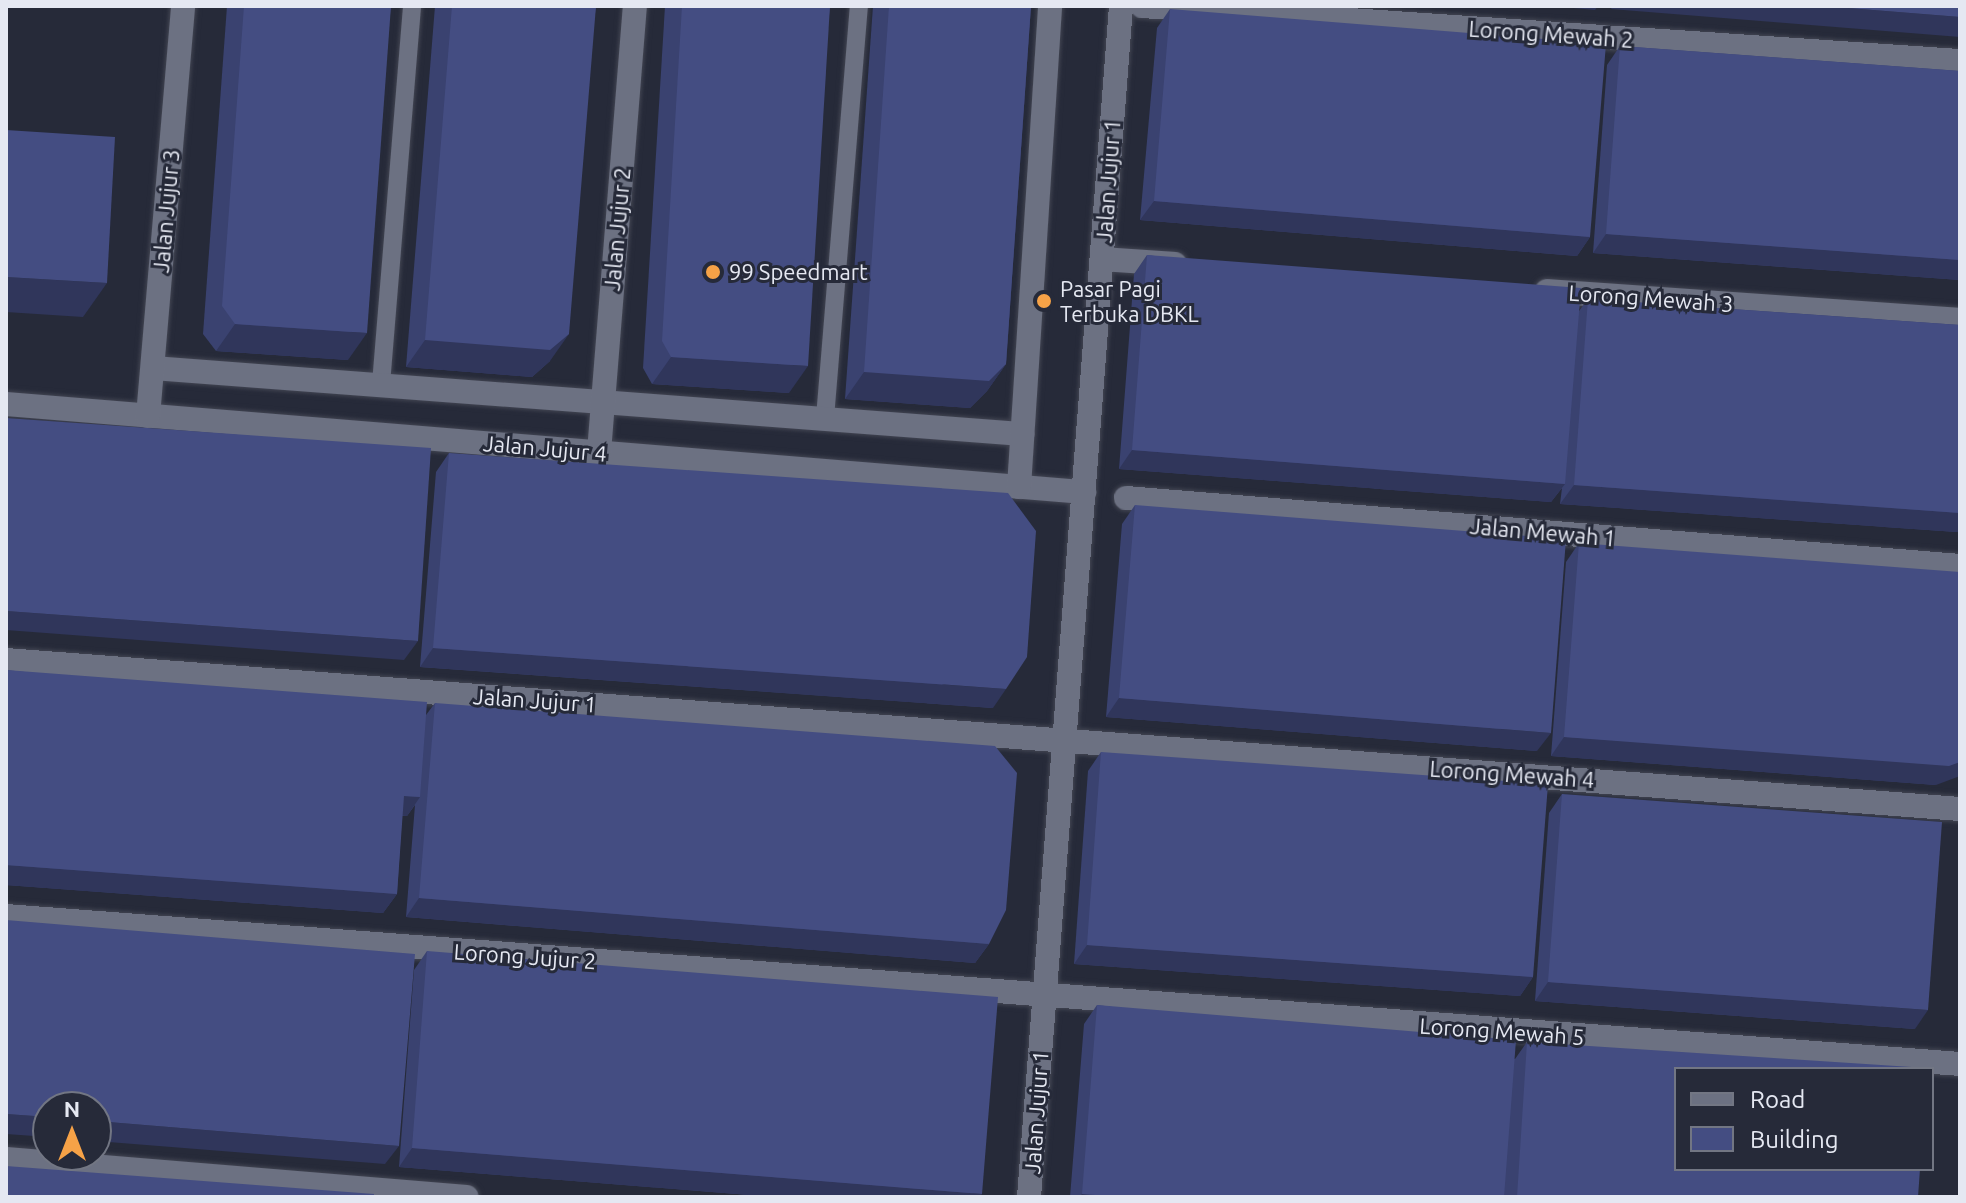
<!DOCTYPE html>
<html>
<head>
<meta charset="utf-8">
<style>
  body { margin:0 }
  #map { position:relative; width:1966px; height:1203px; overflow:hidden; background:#262a39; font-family:Ubuntu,sans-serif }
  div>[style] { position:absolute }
  .roads { filter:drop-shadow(0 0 2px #424552) drop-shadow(0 0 2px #424552) }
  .service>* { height:18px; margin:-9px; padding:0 9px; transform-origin:9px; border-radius:9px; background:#6c7182 }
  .minor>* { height:24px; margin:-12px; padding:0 12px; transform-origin:12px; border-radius:12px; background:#6c7182 }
  .wall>* { inset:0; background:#3a4270 }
  .shaded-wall>* { inset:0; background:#30365b }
  .building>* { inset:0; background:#444d82 }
  .dots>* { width:22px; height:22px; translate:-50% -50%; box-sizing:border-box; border:4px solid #262a39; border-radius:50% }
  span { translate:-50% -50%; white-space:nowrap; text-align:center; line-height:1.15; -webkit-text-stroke:6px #262a39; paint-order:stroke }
  .street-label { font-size:22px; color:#e5e8f2 }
  .poi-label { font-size:22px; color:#e5e8f2 }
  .left { translate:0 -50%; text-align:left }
  .frame { position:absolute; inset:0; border:8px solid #e5e8f2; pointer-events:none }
  .legend { position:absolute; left:1674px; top:1067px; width:260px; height:104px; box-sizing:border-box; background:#262a39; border:2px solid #727683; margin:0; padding:10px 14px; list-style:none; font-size:24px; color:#e5e8f2 }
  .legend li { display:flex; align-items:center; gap:16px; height:40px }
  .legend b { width:40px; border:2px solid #727683 }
  .north { position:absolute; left:32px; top:1091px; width:80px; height:80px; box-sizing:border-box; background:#262a39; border:2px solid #727683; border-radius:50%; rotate:0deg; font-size:22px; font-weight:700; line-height:32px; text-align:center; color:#e5e8f2 }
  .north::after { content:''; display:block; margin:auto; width:28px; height:36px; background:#f6a247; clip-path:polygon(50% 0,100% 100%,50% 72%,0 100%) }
</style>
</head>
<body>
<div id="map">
  <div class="roads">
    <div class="service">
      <i style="left:381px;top:384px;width:379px;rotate:-85.3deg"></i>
      <i style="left:825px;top:418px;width:413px;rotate:-85.3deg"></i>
    </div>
    <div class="minor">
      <i style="left:1142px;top:6px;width:820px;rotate:3.85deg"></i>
      <i style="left:1102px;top:259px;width:73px;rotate:3.9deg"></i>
      <i style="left:1547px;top:291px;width:414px;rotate:4deg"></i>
      <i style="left:153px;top:368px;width:872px;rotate:4.34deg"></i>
      <i style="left:6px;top:404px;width:1082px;rotate:4.67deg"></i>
      <i style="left:148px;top:416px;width:411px;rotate:-85.1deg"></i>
      <i style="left:599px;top:452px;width:447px;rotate:-85.4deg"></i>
      <i style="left:1019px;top:487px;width:482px;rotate:-86.3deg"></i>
      <i style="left:1126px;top:498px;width:837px;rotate:4.66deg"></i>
      <i style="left:6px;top:660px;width:1960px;rotate:4.36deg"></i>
      <i style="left:6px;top:916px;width:1960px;rotate:4.33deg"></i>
      <i style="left:6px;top:1159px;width:462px;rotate:4.7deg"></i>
      <i style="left:1029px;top:1197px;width:1195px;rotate:-85.58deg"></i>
    </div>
  </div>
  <div class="wall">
    <i style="clip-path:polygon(227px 6px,391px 6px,348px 360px,216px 351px,203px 334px)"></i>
    <i style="clip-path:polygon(435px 6px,596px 6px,550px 361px,532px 377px,406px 367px)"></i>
    <i style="clip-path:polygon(665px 6px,830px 6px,789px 393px,652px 384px,643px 368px)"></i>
    <i style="clip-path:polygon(873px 6px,1031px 6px,1006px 364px,987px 391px,970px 408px,845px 399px)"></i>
    <i style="clip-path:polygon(1170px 9px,1590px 237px,1577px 256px,1140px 220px,1157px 28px)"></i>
    <i style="clip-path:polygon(1620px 46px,1960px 71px,1960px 280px,1593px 253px,1607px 65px)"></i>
    <i style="clip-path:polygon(1147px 255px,1579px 311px,1588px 299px,1960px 325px,1960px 529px,1957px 532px,1560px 504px,1562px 488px,1551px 502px,1119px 469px,1134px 274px)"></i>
    <i style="clip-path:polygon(449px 453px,993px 708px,420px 667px,436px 472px)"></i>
    <i style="clip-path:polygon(1135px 505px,1537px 751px,1106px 717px,1122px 524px)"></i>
    <i style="clip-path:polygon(1579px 543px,1936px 785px,1551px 756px,1566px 562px)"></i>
    <i style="clip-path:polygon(6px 670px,426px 715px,435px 703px,989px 944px,975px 963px,406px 917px,415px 805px,407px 816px,402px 816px,397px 894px,383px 913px,6px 885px)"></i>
    <i style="clip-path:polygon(1101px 752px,1533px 977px,1520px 996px,1074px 964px,1088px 771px)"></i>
    <i style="clip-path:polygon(1562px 794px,1915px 1029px,1535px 1001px,1549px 813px)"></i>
    <i style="clip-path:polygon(427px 951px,980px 1197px,774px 1197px,399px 1167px,414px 970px)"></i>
    <i style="clip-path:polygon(1097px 1005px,1515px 1059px,1527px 1042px,1918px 1197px,1070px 1197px,1084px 1024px)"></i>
  </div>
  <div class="shaded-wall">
    <i style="clip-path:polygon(1552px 6px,1598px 6px,1595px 10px)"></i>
    <i style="clip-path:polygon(1613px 6px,1823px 6px,1960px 17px,1960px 37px,1611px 9px)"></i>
    <i style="clip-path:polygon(1154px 201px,1590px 237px,1577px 256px,1140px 220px)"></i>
    <i style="clip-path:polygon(1606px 234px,1960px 260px,1960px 280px,1593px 253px)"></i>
    <i style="clip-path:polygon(6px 277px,107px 283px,83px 317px,6px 312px)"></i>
    <i style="clip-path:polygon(235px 324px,367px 333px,348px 360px,216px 351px)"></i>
    <i style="clip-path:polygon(569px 334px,550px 361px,532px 377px,406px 367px,425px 340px)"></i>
    <i style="clip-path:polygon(671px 357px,808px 366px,789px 393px,652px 384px)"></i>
    <i style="clip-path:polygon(1006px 364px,987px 391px,970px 408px,845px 399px,864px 372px)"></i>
    <i style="clip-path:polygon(1132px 450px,1565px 484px,1551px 502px,1119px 469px)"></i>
    <i style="clip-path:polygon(1574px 485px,1960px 513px,1960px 529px,1957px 532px,1560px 504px)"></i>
    <i style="clip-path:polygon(6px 611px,418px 641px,404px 660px,6px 630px)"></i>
    <i style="clip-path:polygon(433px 648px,1006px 689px,993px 708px,420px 667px)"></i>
    <i style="clip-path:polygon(1119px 698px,1551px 733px,1537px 751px,1106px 717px)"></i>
    <i style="clip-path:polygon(1564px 737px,1960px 762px,1960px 776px,1936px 785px,1551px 756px)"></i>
    <i style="clip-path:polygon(404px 796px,420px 797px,407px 816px,390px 815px)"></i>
    <i style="clip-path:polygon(6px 865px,397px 894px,383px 913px,6px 885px)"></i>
    <i style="clip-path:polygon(419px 898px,989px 944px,975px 963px,406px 917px)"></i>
    <i style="clip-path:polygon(1087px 945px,1533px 977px,1520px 996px,1074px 964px)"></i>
    <i style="clip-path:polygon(1548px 982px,1928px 1010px,1915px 1029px,1535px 1001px)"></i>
    <i style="clip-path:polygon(6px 1114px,48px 1117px,48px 1137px,6px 1134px)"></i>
    <i style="clip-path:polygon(96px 1121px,399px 1146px,385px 1164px,96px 1141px)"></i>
    <i style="clip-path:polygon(412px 1148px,982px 1194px,980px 1197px,774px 1197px,399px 1167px)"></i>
    <i style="clip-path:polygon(1082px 1194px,1122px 1197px,1079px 1197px)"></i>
  </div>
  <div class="building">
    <i style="clip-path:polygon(244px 6px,391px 6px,367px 333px,235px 324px,222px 306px)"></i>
    <i style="clip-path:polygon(452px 6px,596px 6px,569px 334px,550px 350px,425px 340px)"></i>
    <i style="clip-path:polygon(682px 6px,830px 6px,808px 366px,671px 357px,662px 341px)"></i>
    <i style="clip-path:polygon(889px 6px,1031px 6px,1006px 364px,989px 381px,864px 372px)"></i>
    <i style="clip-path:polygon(1823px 6px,1960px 6px,1960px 17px)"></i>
    <i style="clip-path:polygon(1170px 9px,1606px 44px,1590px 237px,1154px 201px)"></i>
    <i style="clip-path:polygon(1620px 46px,1960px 71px,1960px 260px,1606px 234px)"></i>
    <i style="clip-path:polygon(6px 130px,115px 137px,107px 283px,6px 277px)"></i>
    <i style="clip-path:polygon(1147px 255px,1581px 288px,1565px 484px,1132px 450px)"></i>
    <i style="clip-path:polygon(1588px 299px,1960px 325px,1960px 513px,1574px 485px)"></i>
    <i style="clip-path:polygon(6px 418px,431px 448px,418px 641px,6px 611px)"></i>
    <i style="clip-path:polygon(449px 453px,1008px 493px,1036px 531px,1027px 657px,1006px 689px,433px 648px)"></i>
    <i style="clip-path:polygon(1135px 505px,1566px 539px,1551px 733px,1119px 698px)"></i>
    <i style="clip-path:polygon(1579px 543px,1960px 572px,1960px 762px,1949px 766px,1564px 737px)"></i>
    <i style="clip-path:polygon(6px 670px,427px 702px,420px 797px,404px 796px,397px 894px,6px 865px)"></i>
    <i style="clip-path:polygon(435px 703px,995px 746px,1017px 773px,1006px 910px,989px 944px,419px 898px)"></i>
    <i style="clip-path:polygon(1101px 752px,1548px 784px,1533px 977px,1087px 945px)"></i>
    <i style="clip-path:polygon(1562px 794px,1942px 822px,1928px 1010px,1548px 982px)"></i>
    <i style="clip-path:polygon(6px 920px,415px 954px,399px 1146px,96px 1121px,96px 1107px,48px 1107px,48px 1117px,6px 1114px)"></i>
    <i style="clip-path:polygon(427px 951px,998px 997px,982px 1194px,412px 1148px)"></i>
    <i style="clip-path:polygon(1097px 1005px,1516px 1040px,1504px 1197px,1122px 1197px,1082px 1194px)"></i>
    <i style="clip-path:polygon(1527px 1042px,1927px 1068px,1927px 1069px,1676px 1069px,1676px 1169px,1920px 1169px,1918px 1197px,1517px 1197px)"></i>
    <i style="clip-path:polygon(6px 1166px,374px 1194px,374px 1197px,6px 1197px)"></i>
  </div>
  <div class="dots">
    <i style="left:713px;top:272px;background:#f6a247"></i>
    <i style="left:1044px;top:301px;background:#f6a247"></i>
  </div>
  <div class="street-label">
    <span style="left:1551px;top:34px;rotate:4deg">Lorong Mewah 2</span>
    <span style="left:1108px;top:181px;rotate:-86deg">Jalan Jujur 1</span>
    <span style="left:166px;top:211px;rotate:-85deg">Jalan Jujur 3</span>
    <span style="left:617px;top:229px;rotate:-85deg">Jalan Jujur 2</span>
    <span style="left:1651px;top:298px;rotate:4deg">Lorong Mewah 3</span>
    <span style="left:545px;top:448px;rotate:5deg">Jalan Jujur 4</span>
    <span style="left:1543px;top:532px;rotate:5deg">Jalan Mewah 1</span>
    <span style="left:535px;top:700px;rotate:4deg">Jalan Jujur 1</span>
    <span style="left:1512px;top:774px;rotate:4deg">Lorong Mewah 4</span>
    <span style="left:525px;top:956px;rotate:4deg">Lorong Jujur 2</span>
    <span style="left:1502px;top:1031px;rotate:4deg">Lorong Mewah 5</span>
    <span style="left:1036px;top:1112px;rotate:-86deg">Jalan Jujur 1</span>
  </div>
  <div class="poi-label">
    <span class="left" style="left:729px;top:272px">99 Speedmart</span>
    <span class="left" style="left:1060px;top:301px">Pasar Pagi<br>Terbuka DBKL</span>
  </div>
  <div class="frame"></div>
  <ul class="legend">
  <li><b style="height:10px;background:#6c7182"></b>Road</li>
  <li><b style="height:22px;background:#444d82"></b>Building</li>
  </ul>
  <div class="north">N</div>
</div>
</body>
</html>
